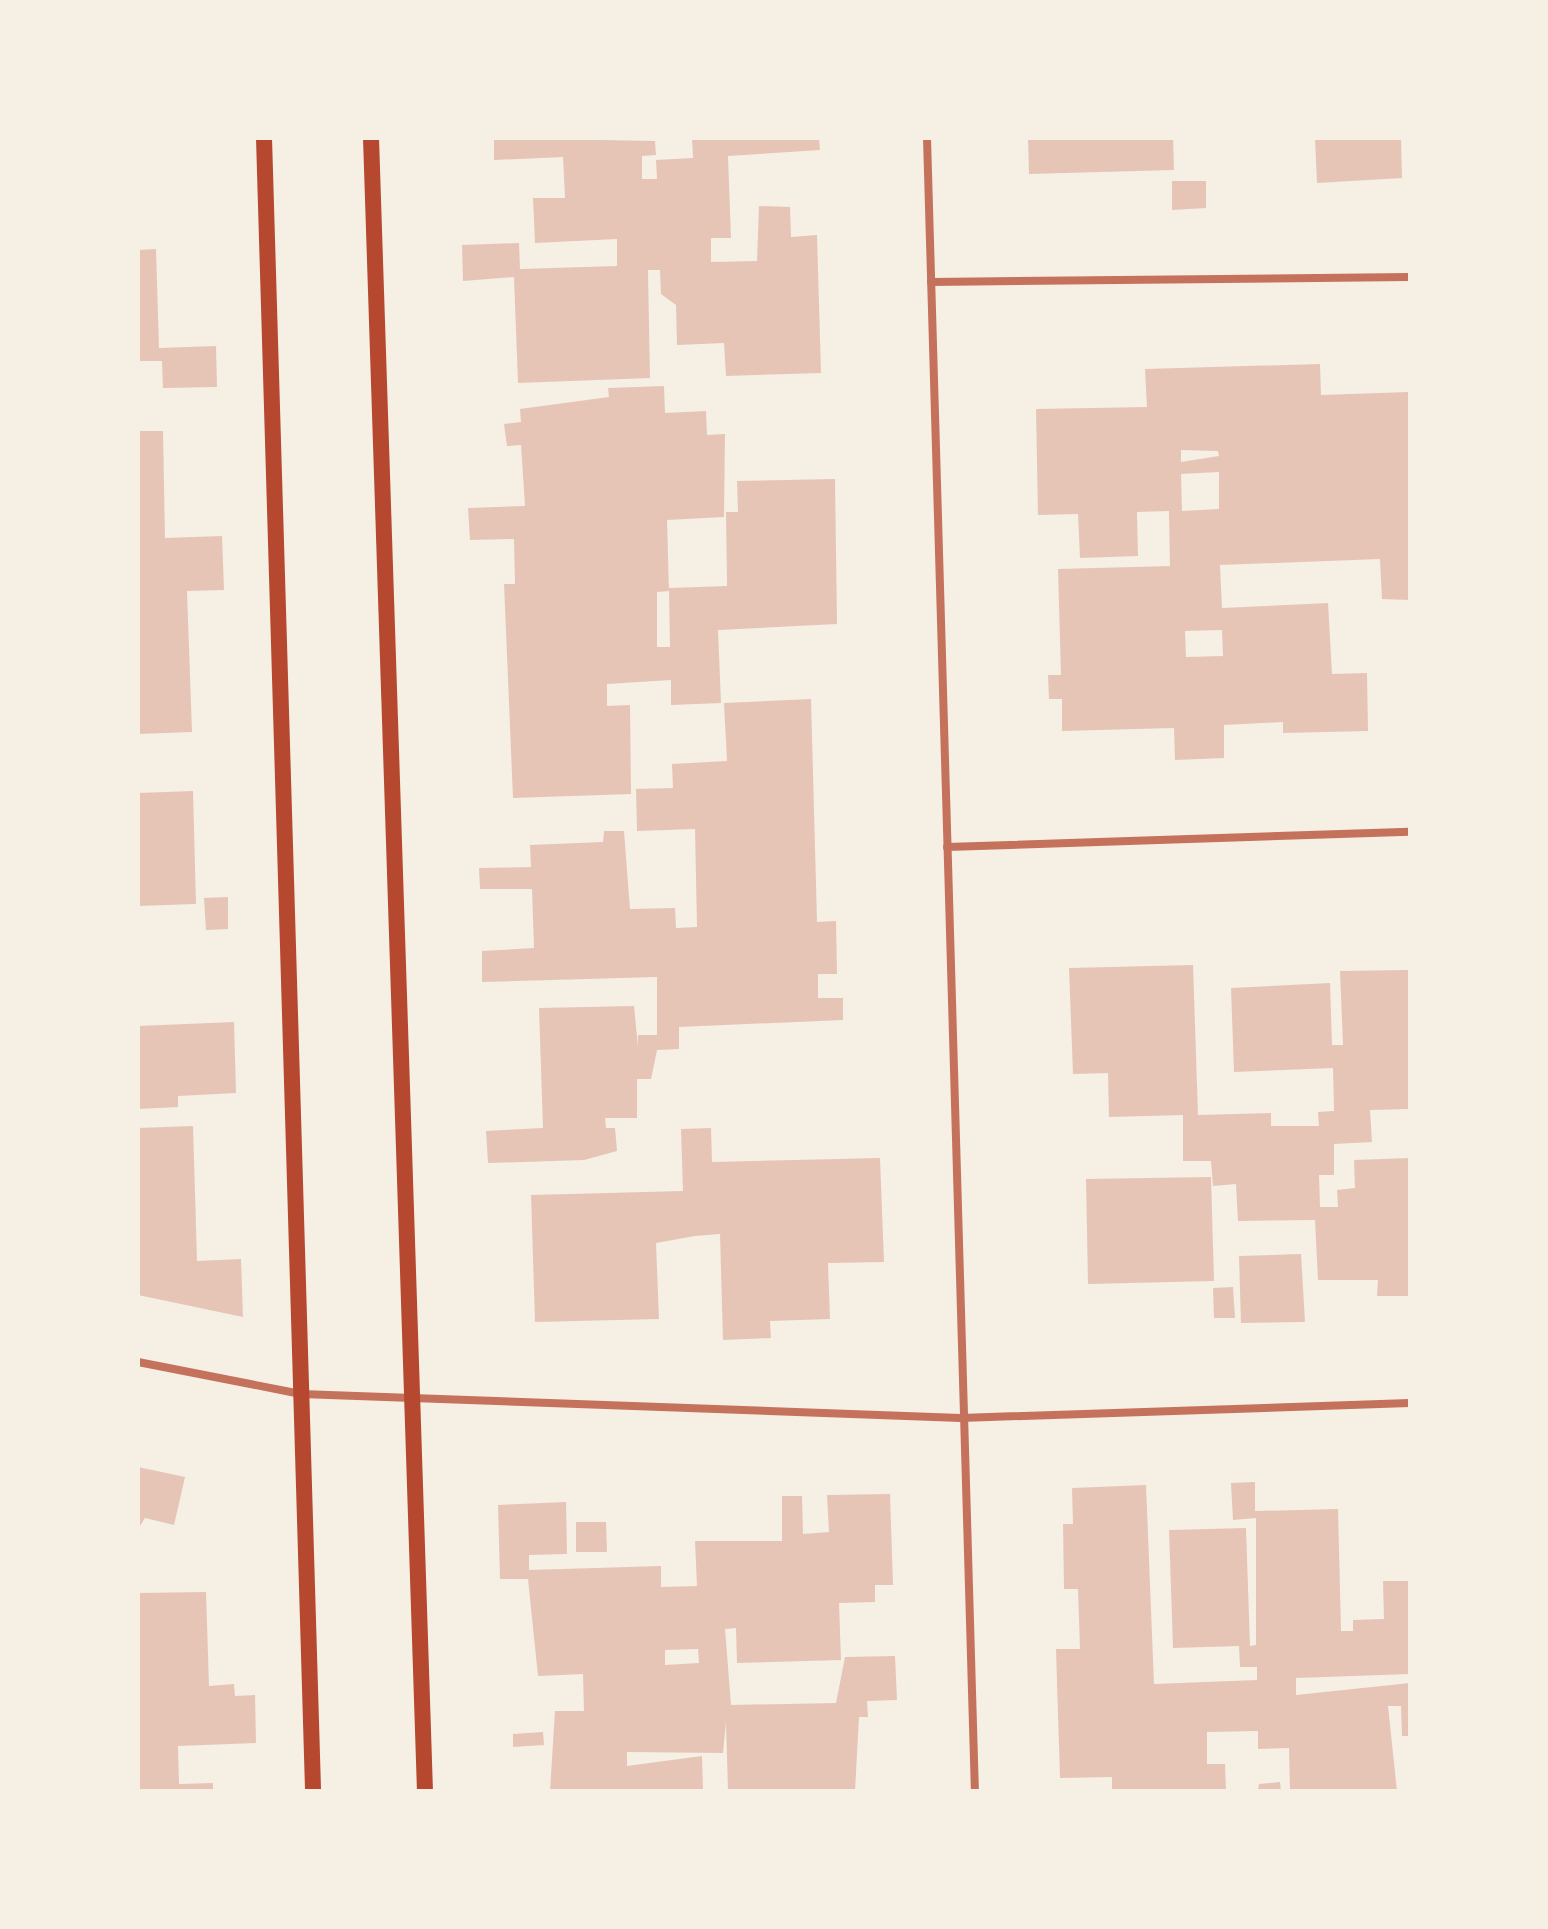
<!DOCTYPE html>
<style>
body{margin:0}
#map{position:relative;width:1548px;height:1929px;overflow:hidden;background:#f6efe4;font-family:"Source Sans 3",sans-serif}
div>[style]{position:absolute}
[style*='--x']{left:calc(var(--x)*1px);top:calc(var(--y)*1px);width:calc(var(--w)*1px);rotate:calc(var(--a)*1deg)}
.building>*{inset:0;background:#e6c5b7}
.minor>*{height:8px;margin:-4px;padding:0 4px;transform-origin:4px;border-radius:4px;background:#c5725c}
.secondary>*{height:16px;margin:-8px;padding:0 8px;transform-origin:8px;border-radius:8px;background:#b5482f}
span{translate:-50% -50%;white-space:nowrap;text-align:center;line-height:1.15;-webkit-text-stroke:8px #f6efe4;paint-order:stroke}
.frame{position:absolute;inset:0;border:140px solid #f6efe4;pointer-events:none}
</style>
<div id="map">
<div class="building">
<i style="clip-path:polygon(494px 138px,655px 141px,656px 155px,642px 156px,642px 179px,657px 179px,656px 160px,693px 158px,692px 138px,819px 138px,820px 150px,728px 156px,731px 238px,711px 238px,711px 262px,757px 261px,759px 206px,790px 207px,791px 237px,817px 235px,821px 373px,726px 376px,724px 343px,677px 345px,676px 305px,661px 294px,660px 270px,648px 270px,650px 378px,518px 383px,514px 277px,463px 281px,462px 245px,519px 243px,520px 269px,617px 266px,617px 239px,535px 243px,533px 198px,565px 198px,563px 157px,494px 160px)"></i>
<i style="clip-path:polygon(1028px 138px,1173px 138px,1174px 170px,1029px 174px)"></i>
<i style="clip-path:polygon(1315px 138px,1401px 138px,1402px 178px,1317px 183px)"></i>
<i style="clip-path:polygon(1172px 181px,1206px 181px,1206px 208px,1172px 210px)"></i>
<i style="clip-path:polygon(156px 249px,159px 348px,216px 346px,217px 387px,163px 388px,162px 361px,138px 361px,138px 250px)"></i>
<i style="clip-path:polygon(evenodd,1320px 364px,1321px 395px,1409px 392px,1410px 600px,1382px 599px,1380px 559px,1220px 565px,1222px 608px,1328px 603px,1332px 674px,1367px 673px,1368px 731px,1283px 733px,1283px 722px,1224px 725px,1224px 758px,1175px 760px,1174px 728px,1062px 731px,1062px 699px,1049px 699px,1048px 675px,1061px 675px,1058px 569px,1170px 566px,1169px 511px,1137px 512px,1138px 556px,1080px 558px,1078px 514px,1038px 515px,1036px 409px,1147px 407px,1145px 369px,1320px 364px,1181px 450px,1218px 451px,1219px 456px,1181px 462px,1181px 450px,1320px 364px,1219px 472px,1219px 509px,1182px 511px,1181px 474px,1219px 472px,1320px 364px,1222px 630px,1223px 656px,1186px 657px,1185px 631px,1222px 630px)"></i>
<i style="clip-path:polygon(664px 386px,665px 413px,706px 411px,707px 435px,725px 434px,724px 517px,667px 520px,669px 591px,657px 592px,657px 647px,670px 647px,669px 588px,727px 586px,726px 512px,738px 512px,737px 481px,835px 479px,837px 624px,718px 630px,721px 703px,671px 705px,671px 680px,607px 684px,607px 706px,630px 705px,631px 794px,513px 798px,504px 584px,515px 584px,514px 539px,470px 540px,468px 508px,525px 506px,521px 445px,507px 446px,504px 424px,521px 422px,520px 409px,609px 397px,608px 388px)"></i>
<i style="clip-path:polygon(138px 431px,163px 431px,165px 538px,222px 536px,224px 590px,187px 591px,192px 732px,138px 734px)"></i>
<i style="clip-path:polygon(811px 699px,817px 922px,836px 921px,837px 974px,818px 974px,818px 998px,843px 998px,843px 1020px,679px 1027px,679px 1049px,657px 1050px,651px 1079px,637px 1079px,637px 1118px,605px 1118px,606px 1128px,615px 1128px,617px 1151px,584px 1160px,488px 1163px,486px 1131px,543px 1128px,539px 1008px,634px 1006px,638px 1047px,638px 1035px,657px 1035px,657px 977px,482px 982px,482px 951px,534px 948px,532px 889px,480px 889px,479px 868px,531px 867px,530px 845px,603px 842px,604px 831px,624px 831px,630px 909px,675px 908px,676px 928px,697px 927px,695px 829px,637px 831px,636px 789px,673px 788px,672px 764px,727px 761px,724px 703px)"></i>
<i style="clip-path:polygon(193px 791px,196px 904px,138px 906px,138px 793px)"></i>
<i style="clip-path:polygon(228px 897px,228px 929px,206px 930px,204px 898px)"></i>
<i style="clip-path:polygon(1193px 965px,1198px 1115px,1271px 1113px,1271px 1126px,1319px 1126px,1318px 1112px,1334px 1111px,1333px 1068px,1234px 1072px,1231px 988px,1330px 983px,1332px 1045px,1343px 1045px,1340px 971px,1410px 970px,1410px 1109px,1370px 1110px,1372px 1142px,1334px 1144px,1334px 1175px,1319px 1175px,1320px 1207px,1338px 1207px,1337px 1190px,1355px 1188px,1354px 1160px,1410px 1158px,1410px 1296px,1377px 1296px,1378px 1280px,1318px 1280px,1315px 1220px,1238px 1221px,1236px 1184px,1213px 1186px,1211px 1161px,1183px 1161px,1183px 1115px,1109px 1117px,1108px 1073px,1073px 1074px,1069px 968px)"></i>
<i style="clip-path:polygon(234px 1022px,236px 1093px,178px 1096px,178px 1107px,138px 1109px,138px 1026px)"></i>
<i style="clip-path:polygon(193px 1126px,197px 1261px,241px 1259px,243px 1317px,138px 1295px,138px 1128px)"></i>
<i style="clip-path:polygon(711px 1128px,712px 1162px,880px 1158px,884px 1262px,828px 1263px,830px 1319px,770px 1321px,771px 1338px,723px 1340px,720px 1234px,695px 1236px,656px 1243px,659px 1319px,535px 1322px,531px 1195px,683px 1191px,681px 1129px)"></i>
<i style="clip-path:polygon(1211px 1177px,1214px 1281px,1088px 1284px,1086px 1179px)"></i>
<i style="clip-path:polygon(1301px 1254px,1305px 1322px,1241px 1323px,1239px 1256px)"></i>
<i style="clip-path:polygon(1233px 1287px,1235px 1318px,1214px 1318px,1213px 1288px)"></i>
<i style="clip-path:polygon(138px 1467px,185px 1477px,174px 1525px,145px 1518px,138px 1529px)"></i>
<i style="clip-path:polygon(1255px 1482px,1255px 1511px,1338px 1509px,1341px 1631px,1353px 1631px,1353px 1620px,1384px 1619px,1383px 1581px,1410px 1581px,1410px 1674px,1296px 1678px,1296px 1695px,1410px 1683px,1410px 1736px,1402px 1736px,1401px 1706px,1388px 1706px,1397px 1791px,1290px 1791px,1289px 1748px,1258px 1749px,1258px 1731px,1207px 1732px,1207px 1764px,1225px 1764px,1226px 1791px,1112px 1791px,1112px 1777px,1060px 1778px,1056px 1649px,1080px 1649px,1078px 1589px,1064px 1589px,1063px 1524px,1073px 1524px,1072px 1488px,1146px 1485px,1154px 1684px,1257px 1680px,1257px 1667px,1240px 1667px,1239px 1646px,1173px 1648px,1169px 1530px,1246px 1528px,1250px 1646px,1256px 1645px,1256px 1518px,1233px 1520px,1231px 1483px)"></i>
<i style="clip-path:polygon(evenodd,890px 1494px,893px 1585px,875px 1585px,875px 1602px,839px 1603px,841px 1660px,737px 1663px,736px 1628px,725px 1629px,731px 1705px,836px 1703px,845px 1657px,895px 1656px,897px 1700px,867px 1701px,868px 1717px,859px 1717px,855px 1791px,728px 1791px,726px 1722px,723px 1753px,627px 1752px,627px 1766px,702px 1756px,703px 1791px,550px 1791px,555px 1711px,584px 1711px,583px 1674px,538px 1676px,528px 1579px,500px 1579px,498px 1505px,566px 1502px,567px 1554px,529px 1555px,529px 1570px,661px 1566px,661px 1587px,697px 1586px,695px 1541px,782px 1541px,782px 1496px,802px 1496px,803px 1534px,829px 1532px,827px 1495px,890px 1494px,698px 1649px,699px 1663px,665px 1665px,665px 1650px,698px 1649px)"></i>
<i style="clip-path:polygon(576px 1522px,606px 1522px,607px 1552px,576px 1552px)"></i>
<i style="clip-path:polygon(206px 1592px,209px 1686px,234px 1684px,235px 1696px,255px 1695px,256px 1743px,178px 1746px,179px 1784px,213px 1783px,213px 1791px,138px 1791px,138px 1593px)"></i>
<i style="clip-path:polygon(543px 1732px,544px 1745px,513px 1747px,513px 1734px)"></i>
<i style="clip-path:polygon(1280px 1782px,1281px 1791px,1258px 1791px,1259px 1784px)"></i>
</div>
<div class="minor">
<i style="--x:927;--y:138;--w:1654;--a:88.34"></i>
<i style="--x:931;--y:282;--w:479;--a:-0.6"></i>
<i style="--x:947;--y:847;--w:463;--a:-1.9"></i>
<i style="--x:138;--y:1362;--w:166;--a:11.1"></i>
<i style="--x:301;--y:1394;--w:660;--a:2.08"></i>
<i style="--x:961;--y:1418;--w:449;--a:-1.9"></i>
</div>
<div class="secondary">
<i style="--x:264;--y:138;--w:1654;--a:88.3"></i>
<i style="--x:371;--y:138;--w:1654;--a:88.13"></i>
</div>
<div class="frame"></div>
</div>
